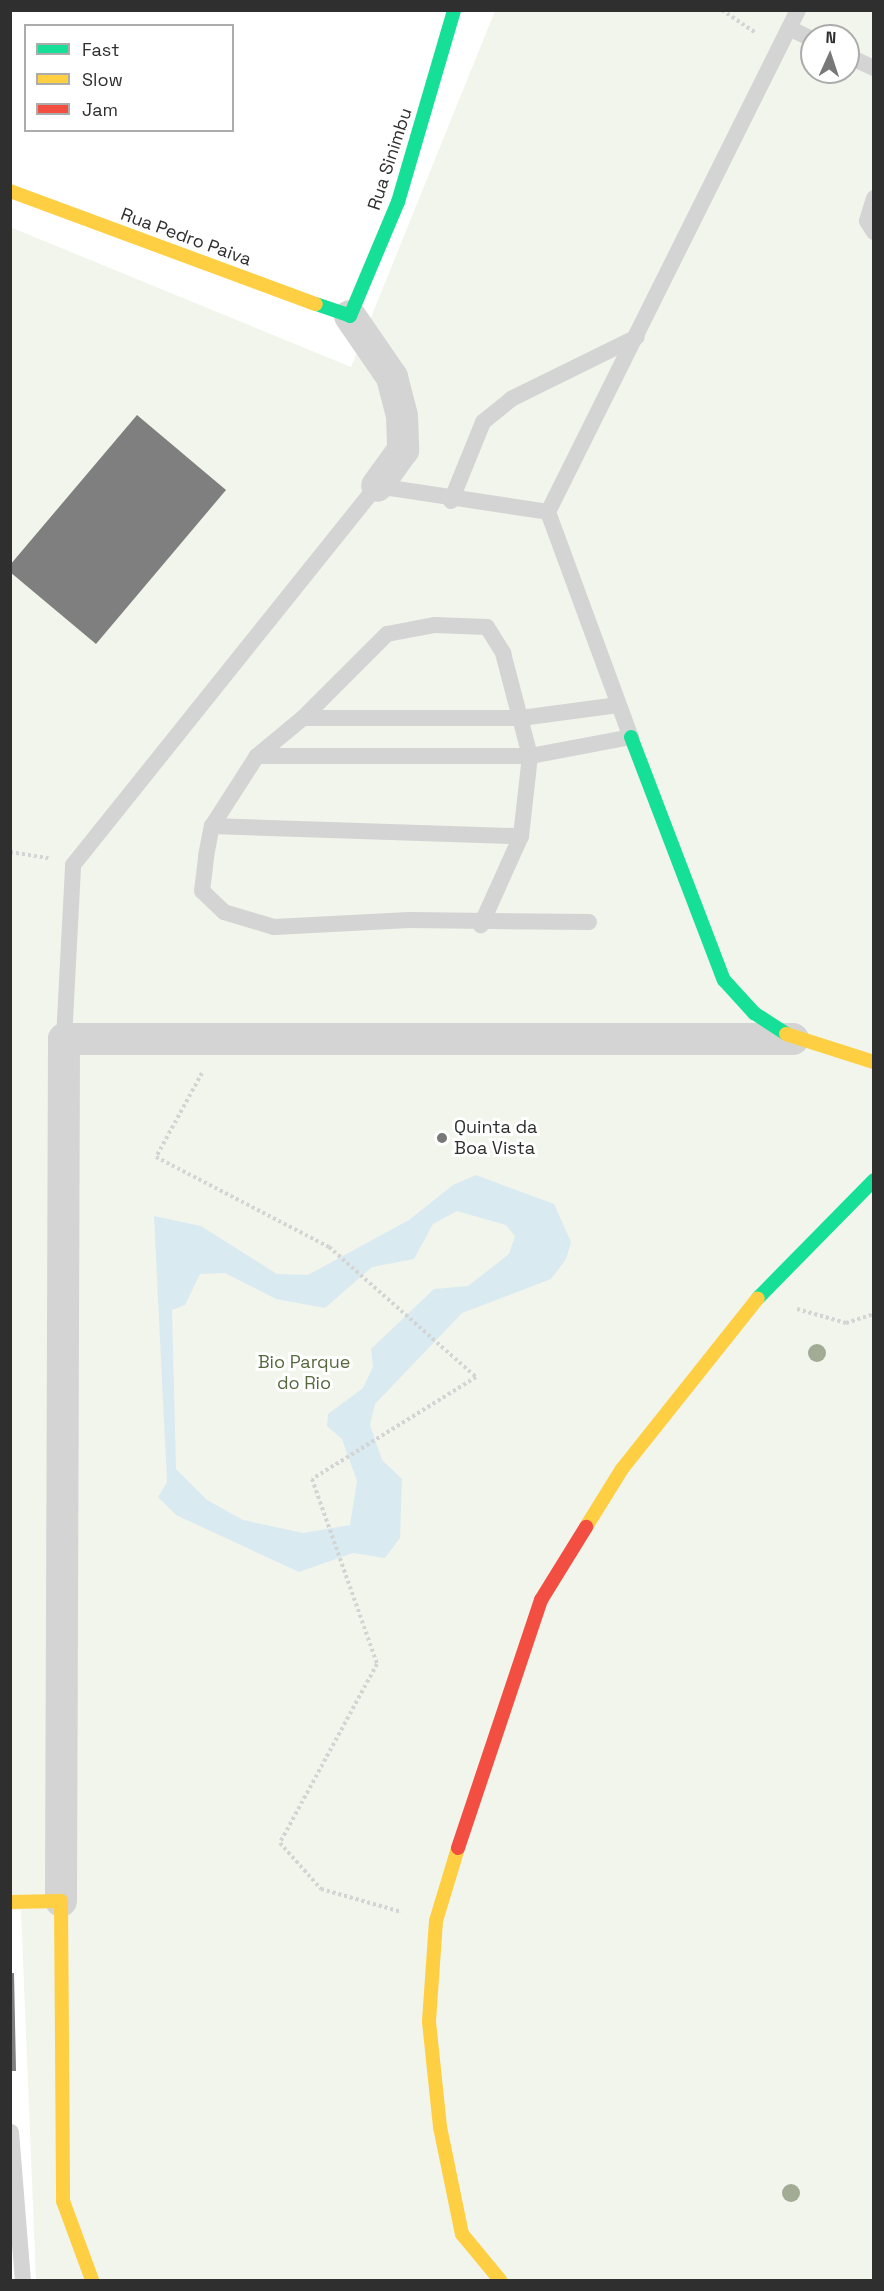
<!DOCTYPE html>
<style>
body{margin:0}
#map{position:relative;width:884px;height:2291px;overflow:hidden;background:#fff;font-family:"Space Grotesk",sans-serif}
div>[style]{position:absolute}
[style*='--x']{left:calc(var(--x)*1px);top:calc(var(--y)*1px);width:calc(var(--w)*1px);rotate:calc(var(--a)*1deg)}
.green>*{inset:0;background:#f1f5ec}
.water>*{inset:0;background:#daeaf1}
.building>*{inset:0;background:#7f7f7f}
.path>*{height:4px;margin-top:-2px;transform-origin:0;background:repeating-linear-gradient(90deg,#d4d4d4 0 3px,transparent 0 6px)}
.lane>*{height:16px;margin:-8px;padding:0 8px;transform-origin:8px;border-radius:8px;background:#d4d4d4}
.street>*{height:32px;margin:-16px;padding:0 16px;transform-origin:16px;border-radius:16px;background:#d4d4d4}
.fast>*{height:14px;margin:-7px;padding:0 7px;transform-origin:7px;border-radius:7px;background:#16e098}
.slow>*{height:14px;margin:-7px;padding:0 7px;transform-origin:7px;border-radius:7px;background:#ffcf43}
.jam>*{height:14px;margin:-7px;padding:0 7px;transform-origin:7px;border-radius:7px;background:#f24e42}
.trees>*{width:18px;height:18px;margin:-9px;border-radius:50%;background:#a2ac95}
.dots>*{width:16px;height:16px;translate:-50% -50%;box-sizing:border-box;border:3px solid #fff;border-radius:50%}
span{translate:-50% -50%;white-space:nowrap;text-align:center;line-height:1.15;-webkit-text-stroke:6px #fff;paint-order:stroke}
.street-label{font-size:18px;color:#2f2f2f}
.poi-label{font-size:18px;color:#2f2f2f}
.left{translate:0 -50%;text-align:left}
.park-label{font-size:18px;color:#56693e}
.frame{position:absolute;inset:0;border:12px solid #2f2f2f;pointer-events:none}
.legend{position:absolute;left:24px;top:24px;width:210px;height:108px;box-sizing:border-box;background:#fff;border:2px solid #acacac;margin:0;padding:8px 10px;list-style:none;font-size:18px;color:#2f2f2f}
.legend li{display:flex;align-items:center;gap:12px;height:30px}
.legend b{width:30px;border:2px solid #acacac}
.north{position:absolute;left:800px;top:24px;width:60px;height:60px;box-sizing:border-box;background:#fff;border:2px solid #acacac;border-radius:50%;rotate:3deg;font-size:16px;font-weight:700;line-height:24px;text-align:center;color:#2f2f2f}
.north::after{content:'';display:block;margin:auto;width:21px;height:27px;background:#787878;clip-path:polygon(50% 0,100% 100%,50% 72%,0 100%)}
</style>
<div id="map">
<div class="green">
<i style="clip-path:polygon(evenodd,495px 11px,873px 11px,873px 2280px,36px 2280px,21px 1910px,10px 1910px,10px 227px,351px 367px,495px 11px,812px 36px,848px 36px,848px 72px,812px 72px,812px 36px)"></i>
</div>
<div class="water">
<i style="clip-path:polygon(evenodd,476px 1175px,554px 1204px,571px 1242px,566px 1259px,551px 1279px,462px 1313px,375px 1404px,370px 1425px,382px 1460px,402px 1479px,400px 1538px,385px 1558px,353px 1553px,299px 1572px,176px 1515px,158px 1497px,167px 1482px,154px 1216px,201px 1226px,277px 1274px,308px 1275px,409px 1220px,453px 1185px,476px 1175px,457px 1211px,506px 1225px,515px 1236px,509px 1254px,468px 1286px,434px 1289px,371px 1349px,373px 1367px,363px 1388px,328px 1414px,327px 1426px,342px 1439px,357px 1481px,350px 1525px,303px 1533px,243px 1520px,207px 1500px,176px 1469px,172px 1310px,185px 1305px,200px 1274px,225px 1273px,276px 1299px,325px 1308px,372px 1267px,414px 1259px,433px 1224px,457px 1211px)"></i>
</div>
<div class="building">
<i style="clip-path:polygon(137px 415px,226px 490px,96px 644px,10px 572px,10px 565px)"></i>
<i style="clip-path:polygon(10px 1973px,14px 1973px,16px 2071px,10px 2071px)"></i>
</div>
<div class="path">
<i style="--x:722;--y:10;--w:41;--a:34.1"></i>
<i style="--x:10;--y:852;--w:39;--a:9"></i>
<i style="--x:202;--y:1073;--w:96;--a:118.7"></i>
<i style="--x:156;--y:1157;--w:195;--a:27.5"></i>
<i style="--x:329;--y:1247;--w:196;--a:41.5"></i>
<i style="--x:476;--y:1377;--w:193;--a:148.1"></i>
<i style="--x:312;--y:1479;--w:196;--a:70.6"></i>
<i style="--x:377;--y:1664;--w:204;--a:118.5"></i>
<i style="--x:280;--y:1843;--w:62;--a:48.3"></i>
<i style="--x:321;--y:1889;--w:84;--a:15.9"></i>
<i style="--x:797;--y:1309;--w:51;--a:15.9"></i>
<i style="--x:846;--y:1323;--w:29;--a:-18"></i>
</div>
<div class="lane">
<i style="--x:789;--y:28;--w:25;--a:26"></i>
<i style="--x:848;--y:56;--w:29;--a:25"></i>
<i style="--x:874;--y:198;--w:24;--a:107"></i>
<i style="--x:867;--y:221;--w:13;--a:58"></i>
<i style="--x:451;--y:501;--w:85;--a:-67.9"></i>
<i style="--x:483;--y:422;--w:36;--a:-39"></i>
<i style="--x:511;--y:399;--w:140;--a:-26.2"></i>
<i style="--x:548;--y:512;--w:561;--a:-63.53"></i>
<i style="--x:303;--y:718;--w:119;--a:-45"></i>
<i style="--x:387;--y:634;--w:49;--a:-10.6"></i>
<i style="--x:435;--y:625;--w:52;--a:2.2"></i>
<i style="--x:487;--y:627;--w:31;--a:58"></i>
<i style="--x:503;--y:653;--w:106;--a:75.3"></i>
<i style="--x:530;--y:756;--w:81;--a:96.4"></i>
<i style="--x:521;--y:836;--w:98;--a:114.2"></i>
<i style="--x:212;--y:826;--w:309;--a:1.9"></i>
<i style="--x:589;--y:922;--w:180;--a:-179.4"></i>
<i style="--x:409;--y:920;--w:135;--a:177"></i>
<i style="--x:274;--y:927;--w:52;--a:-163.3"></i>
<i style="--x:224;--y:912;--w:30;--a:-136"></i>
<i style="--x:202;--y:891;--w:35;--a:-83"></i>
<i style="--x:206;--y:856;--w:31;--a:-79"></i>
<i style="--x:212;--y:826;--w:83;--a:-57.3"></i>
<i style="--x:257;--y:756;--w:60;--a:-39.6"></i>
<i style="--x:303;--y:718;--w:218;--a:0"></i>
<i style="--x:521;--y:718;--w:98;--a:-7.6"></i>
<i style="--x:64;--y:1039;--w:174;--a:-87"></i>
<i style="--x:73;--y:865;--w:486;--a:-51.3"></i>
<i style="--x:377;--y:486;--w:173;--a:8.6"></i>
<i style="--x:548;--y:512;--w:240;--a:69.8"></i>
<i style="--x:631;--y:737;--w:103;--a:169.3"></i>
<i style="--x:530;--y:756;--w:273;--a:180"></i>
<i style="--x:11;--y:2132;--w:148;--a:85.4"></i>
</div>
<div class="street">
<i style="--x:350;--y:316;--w:74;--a:55.5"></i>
<i style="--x:392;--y:377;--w:40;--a:75.6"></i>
<i style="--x:402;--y:416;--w:34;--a:88"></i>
<i style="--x:403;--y:450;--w:44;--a:125.8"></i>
<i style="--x:61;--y:1901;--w:862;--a:-89.8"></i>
<i style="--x:64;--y:1039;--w:729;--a:0"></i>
</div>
<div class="fast">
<i style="--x:316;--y:304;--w:36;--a:19"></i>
<i style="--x:350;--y:316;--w:124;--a:-67.2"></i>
<i style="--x:398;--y:202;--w:200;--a:-73.7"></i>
<i style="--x:631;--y:737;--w:260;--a:69.1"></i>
<i style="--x:724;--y:980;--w:45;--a:47.7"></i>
<i style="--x:754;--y:1013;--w:38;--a:33"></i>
<i style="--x:758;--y:1298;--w:165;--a:-45.5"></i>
</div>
<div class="slow">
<i style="--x:10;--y:191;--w:326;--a:20.3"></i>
<i style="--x:786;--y:1034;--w:92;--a:17.7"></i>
<i style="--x:586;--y:1527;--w:68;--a:-58.2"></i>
<i style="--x:622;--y:1469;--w:218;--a:-51.5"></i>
<i style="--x:458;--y:1848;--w:76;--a:106.8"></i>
<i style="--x:436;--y:1921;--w:101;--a:94"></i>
<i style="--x:429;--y:2022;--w:106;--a:84"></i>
<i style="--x:440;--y:2127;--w:109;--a:78.4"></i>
<i style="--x:462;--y:2234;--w:60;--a:50.4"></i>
<i style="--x:10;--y:1902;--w:51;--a:-1.1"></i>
<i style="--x:61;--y:1901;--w:300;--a:89.6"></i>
<i style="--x:63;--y:2201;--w:84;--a:69.8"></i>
</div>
<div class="jam">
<i style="--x:458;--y:1848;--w:262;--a:-71.5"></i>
<i style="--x:541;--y:1600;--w:86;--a:-58.3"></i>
</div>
<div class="trees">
<i style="left:817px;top:1353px"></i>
<i style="left:791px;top:2193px"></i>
</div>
<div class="dots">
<i style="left:442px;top:1138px;background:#787878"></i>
</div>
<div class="street-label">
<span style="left:390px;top:159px;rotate:-72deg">Rua Sinimbu</span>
<span style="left:186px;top:237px;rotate:20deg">Rua Pedro Paiva</span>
</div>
<div class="poi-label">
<span class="left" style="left:454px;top:1138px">Quinta da<br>Boa Vista</span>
</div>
<div class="park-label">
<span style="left:304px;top:1373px">Bio Parque<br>do Rio</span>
</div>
<div class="frame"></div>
<ul class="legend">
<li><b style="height:8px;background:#16e098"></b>Fast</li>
<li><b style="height:8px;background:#ffcf43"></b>Slow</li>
<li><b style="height:8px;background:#f24e42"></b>Jam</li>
</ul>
<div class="north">N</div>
</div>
